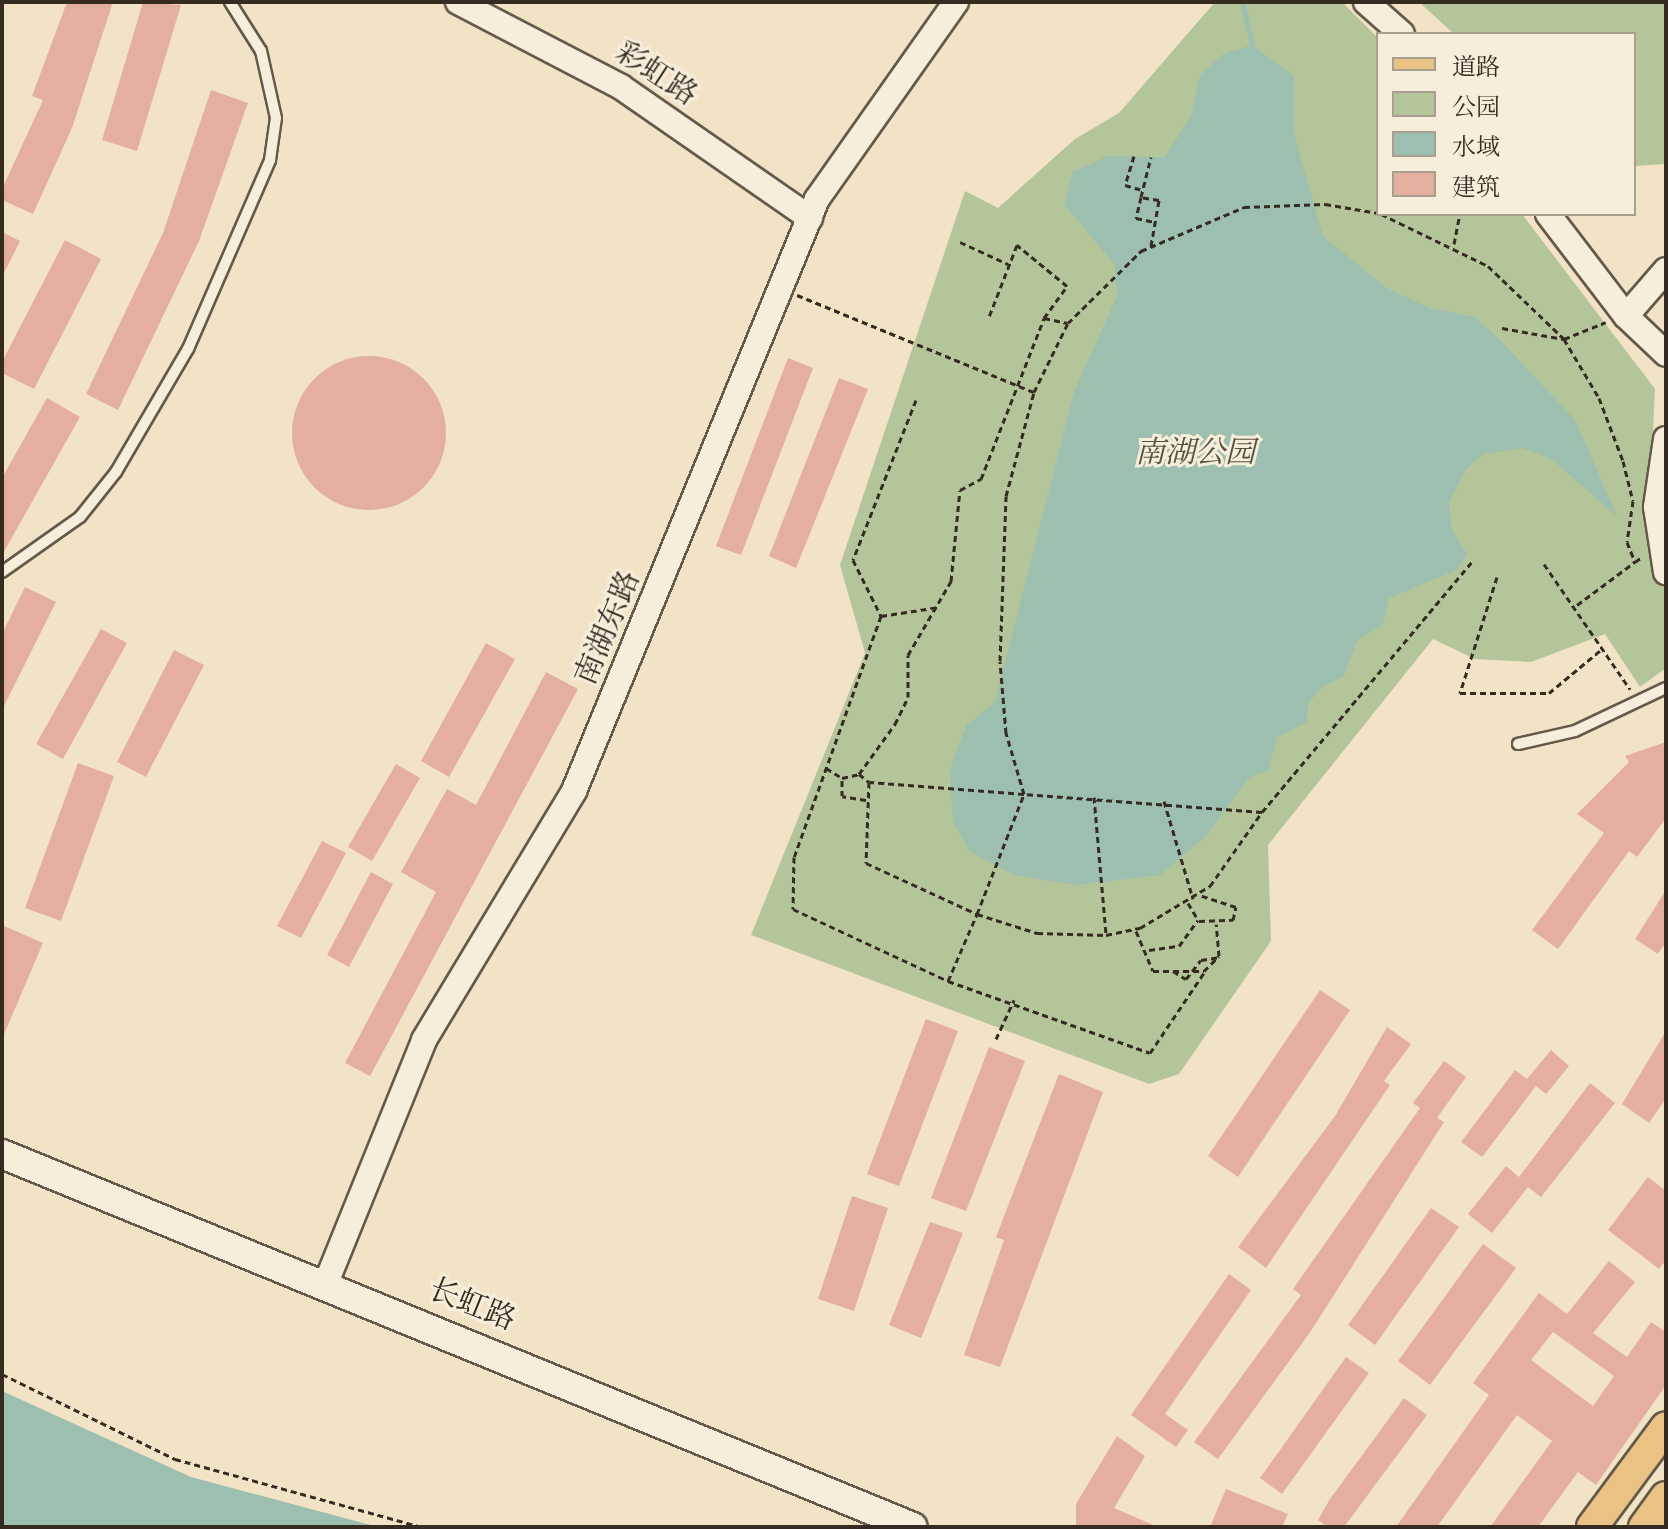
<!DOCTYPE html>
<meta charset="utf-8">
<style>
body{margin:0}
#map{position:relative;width:1668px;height:1529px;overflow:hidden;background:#f2e3c7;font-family:"IM FELL French Canon","Noto Serif SC",serif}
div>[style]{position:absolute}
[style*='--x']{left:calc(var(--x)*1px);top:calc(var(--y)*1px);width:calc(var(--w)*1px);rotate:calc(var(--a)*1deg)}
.green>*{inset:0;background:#b4c59a}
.water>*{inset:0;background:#9cbfb0}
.stream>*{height:5px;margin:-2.5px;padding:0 2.5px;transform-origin:2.5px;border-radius:2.5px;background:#9cbfb0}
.building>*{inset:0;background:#e4af9f}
.round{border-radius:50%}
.path>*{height:3px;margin-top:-1.5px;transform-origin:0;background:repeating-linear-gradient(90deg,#352b21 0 6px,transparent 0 10px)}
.roads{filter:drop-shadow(2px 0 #64594a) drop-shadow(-2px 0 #64594a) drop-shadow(0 2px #64594a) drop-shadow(0 -2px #64594a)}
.service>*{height:10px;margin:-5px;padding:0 5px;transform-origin:5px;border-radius:5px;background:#f7eddb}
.tertiary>*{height:24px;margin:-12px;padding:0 12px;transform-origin:12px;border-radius:12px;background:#f7eddb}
.secondary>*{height:28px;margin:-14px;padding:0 14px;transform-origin:14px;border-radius:14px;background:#f7eddb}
.primary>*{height:30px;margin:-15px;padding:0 15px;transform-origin:15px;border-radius:15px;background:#e9c284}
span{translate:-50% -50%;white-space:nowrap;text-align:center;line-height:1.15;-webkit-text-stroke:6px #f7eddb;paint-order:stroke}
.street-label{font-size:30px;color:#352b21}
.park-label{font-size:30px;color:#55523f;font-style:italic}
.frame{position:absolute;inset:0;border:4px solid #352b21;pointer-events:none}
.legend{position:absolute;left:1376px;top:32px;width:260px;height:184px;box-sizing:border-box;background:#f7eddb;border:2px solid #a99f91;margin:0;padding:10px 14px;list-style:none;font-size:24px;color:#352b21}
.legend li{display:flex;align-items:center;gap:16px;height:40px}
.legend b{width:40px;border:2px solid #a99f91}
</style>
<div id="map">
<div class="green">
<i style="clip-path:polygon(1215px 2px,1342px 2px,1378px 38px,1378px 214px,1522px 214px,1655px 389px,1649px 513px,1655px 565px,1666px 585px,1666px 668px,1640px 687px,1605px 634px,1531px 662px,1475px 659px,1433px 639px,1268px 845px,1271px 941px,1179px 1074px,1149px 1084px,751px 935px,865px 653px,840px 565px,965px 191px,998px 208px,1075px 139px,1119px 113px)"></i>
<i style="clip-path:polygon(1419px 2px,1666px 2px,1666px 164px,1634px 166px,1634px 34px,1454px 34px)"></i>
</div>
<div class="water">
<i style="clip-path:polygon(1252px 45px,1294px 76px,1294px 134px,1323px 236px,1385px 287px,1429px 308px,1475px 317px,1500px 340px,1575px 420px,1617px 516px,1550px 458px,1522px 448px,1484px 454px,1466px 469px,1449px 503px,1452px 530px,1467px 554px,1457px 570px,1389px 598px,1383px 624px,1357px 641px,1344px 676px,1322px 687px,1308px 704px,1307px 722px,1277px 737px,1269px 769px,1249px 778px,1205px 837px,1160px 875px,1078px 885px,1014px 875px,969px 851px,953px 821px,950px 769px,966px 726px,995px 702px,1074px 392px,1117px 296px,1115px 265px,1064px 204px,1073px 172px,1108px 156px,1165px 157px,1191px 116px,1200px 75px,1223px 54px)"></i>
<i style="clip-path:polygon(2px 1391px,191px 1477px,378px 1527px,2px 1527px)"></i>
</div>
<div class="stream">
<i style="--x:1242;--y:2;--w:44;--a:76.9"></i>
</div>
<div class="building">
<i style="clip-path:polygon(67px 2px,113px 2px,72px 128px,33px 214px,2px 200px,2px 189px,43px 100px,32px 96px)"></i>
<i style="clip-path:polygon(143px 2px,181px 5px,137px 151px,102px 140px)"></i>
<i style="clip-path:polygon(211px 90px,248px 103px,199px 241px,118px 410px,86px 394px,163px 233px)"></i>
<i style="clip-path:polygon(2px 232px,20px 241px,2px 277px)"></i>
<i style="clip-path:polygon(65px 240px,101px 259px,34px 389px,2px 373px,2px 362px)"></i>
<i class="round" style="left:292px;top:356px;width:154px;height:154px"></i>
<i style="clip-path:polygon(788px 358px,813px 368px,741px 555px,716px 546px)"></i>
<i style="clip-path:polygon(839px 378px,868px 389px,796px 568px,769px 556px)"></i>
<i style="clip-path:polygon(47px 398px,80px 417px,2px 555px,2px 478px)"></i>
<i style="clip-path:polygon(25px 587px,56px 602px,2px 710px,2px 634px)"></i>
<i style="clip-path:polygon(101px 629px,127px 643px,63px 759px,36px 744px)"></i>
<i style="clip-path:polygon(486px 643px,515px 659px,449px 777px,421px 761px)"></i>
<i style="clip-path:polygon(174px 650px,204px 665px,146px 777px,117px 762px)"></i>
<i style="clip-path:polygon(546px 672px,578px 689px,370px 1076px,345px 1063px,436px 892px,401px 872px,447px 789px,476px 805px)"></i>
<i style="clip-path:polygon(1666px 742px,1666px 818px,1637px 857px,1629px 851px,1558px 949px,1532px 930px,1604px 833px,1577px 814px,1629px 762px,1625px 756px)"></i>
<i style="clip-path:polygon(78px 763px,114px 776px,61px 921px,25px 908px)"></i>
<i style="clip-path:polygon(396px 764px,420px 778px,372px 861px,348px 847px)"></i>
<i style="clip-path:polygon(322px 841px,346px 853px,301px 938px,277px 926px)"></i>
<i style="clip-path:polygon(371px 872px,393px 884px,349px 967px,327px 955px)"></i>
<i style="clip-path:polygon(1666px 890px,1666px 942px,1658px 954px,1635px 939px)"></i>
<i style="clip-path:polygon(2px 925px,43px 943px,2px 1039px)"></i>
<i style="clip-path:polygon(1320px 990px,1350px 1010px,1238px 1177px,1208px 1156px)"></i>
<i style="clip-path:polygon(926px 1019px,958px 1031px,899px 1186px,867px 1174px)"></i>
<i style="clip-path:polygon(1387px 1027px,1411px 1044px,1384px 1081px,1390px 1085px,1266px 1268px,1238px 1247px,1335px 1116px)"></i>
<i style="clip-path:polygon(1666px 1031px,1664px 1101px,1649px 1123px,1622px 1104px)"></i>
<i style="clip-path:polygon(989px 1047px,1025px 1061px,966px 1211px,931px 1198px)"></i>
<i style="clip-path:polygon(1551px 1050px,1569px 1066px,1546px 1094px,1536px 1086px,1482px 1157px,1461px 1142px,1515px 1070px,1527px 1079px)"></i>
<i style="clip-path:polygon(1444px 1061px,1466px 1077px,1437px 1118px,1444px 1122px,1311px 1331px,1218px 1459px,1194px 1442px,1301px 1295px,1293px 1289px,1420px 1108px,1413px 1103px)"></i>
<i style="clip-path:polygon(1059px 1074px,1103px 1092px,1000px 1367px,964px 1355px,1004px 1240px,996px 1237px)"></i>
<i style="clip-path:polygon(1590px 1083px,1615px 1103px,1541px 1197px,1528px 1187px,1492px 1233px,1468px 1214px,1506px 1166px,1519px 1177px)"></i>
<i style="clip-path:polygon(1648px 1177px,1666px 1191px,1666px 1260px,1659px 1269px,1608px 1230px)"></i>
<i style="clip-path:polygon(852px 1196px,888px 1208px,854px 1311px,818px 1299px)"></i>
<i style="clip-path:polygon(1431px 1208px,1459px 1227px,1375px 1345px,1348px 1325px)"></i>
<i style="clip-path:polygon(930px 1222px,963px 1233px,921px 1338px,889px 1325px)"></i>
<i style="clip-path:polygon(1483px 1244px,1516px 1268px,1430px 1385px,1398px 1361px)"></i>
<i style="clip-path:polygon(evenodd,1609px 1261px,1635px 1282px,1593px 1333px,1627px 1357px,1651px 1322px,1666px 1332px,1666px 1385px,1596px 1485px,1578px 1472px,1538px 1527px,1490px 1527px,1552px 1441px,1517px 1415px,1437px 1527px,1396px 1527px,1489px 1395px,1473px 1383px,1539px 1293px,1567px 1314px,1609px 1261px,1553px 1332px,1614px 1376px,1593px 1406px,1531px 1360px,1553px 1332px)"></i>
<i style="clip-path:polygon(1229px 1274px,1251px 1290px,1165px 1414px,1188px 1430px,1176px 1447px,1131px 1415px)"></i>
<i style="clip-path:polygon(1346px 1357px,1369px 1373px,1282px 1494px,1260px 1478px)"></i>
<i style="clip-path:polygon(1404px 1398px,1427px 1415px,1344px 1527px,1327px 1527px,1318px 1520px,1330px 1499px)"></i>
<i style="clip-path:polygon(1117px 1436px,1145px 1456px,1114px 1508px,1158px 1527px,1076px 1527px,1076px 1504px)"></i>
<i style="clip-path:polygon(1226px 1489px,1288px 1514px,1282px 1527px,1210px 1527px)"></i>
</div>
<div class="path">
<i style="--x:1134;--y:156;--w:30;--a:107"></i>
<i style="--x:1125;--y:185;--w:19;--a:16"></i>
<i style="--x:1141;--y:197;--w:22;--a:103"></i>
<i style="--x:1136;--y:218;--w:19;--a:12"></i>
<i style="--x:1381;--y:214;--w:119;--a:25.9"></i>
<i style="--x:1488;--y:266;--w:105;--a:43.8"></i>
<i style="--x:1564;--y:339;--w:69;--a:59.3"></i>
<i style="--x:1599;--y:398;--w:67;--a:69.1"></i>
<i style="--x:1623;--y:461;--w:41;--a:76"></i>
<i style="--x:1633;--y:501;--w:41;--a:98.3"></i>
<i style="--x:1627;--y:542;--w:22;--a:68"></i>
<i style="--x:1635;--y:562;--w:9;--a:-36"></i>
<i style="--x:960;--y:242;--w:53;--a:24.6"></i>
<i style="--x:1454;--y:244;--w:31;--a:-79"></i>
<i style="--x:1151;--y:246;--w:47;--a:-80.1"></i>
<i style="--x:1159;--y:200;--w:18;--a:-171"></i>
<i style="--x:1141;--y:197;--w:41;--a:-76"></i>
<i style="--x:797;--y:295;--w:256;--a:22.3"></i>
<i style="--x:1044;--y:318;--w:24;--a:12"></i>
<i style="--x:1502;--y:328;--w:63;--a:10.1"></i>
<i style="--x:1564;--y:339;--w:45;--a:-22"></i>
<i style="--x:916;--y:400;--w:172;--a:111.5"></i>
<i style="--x:853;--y:560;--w:63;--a:63.4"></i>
<i style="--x:881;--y:616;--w:256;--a:109.8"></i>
<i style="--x:794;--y:857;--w:52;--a:91.1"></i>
<i style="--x:793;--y:909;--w:171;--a:24.9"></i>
<i style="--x:948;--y:981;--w:214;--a:19.6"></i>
<i style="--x:1150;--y:1053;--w:99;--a:-56.1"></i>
<i style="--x:1544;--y:564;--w:152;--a:55.5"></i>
<i style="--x:1497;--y:577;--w:122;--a:107.7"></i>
<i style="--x:1460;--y:693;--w:89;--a:0"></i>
<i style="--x:1549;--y:693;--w:69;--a:-39.7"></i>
<i style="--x:1577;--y:605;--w:72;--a:-36.6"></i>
<i style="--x:881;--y:616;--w:59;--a:-8.8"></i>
<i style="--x:826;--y:768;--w:19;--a:32"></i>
<i style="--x:859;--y:774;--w:62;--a:-54.2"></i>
<i style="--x:895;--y:724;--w:30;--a:-64"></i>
<i style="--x:908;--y:697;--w:42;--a:-90"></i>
<i style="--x:908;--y:655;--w:86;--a:-59.8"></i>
<i style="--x:951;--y:581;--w:91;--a:-84.4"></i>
<i style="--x:960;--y:490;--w:24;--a:-28"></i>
<i style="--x:981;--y:479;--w:173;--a:-68.6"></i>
<i style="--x:1044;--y:318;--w:39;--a:-54"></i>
<i style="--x:1067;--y:286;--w:65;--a:-140.6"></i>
<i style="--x:1017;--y:245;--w:77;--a:111.3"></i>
<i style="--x:1094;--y:797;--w:139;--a:85"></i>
<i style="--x:866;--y:800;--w:24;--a:-171"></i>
<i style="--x:842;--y:796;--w:18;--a:-90"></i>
<i style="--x:842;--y:778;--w:17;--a:-13"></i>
<i style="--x:859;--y:774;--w:13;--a:39"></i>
<i style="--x:1164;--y:801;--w:102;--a:73.5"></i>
<i style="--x:1262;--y:812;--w:239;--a:-175.7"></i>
<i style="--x:1024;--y:794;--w:64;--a:-106.4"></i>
<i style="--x:1006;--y:733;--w:72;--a:-94.8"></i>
<i style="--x:1000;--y:661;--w:165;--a:-87.9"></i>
<i style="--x:1006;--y:496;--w:108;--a:-74.9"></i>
<i style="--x:1034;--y:392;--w:77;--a:-63.8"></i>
<i style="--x:1068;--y:323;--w:103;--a:-44.6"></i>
<i style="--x:1141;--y:251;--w:112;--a:-23.1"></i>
<i style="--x:1244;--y:207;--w:81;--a:-2.1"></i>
<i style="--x:1325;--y:204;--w:54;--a:9.6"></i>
<i style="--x:1188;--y:903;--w:21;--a:59"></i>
<i style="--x:1199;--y:921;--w:34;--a:-2"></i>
<i style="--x:1233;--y:920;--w:13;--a:-77"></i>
<i style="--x:1236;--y:907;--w:39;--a:-162"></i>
<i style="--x:1136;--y:931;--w:43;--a:67"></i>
<i style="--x:1153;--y:971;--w:51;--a:0"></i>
<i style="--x:1204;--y:971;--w:21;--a:-45"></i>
<i style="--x:1219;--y:956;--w:32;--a:-95"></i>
<i style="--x:1149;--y:950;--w:30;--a:-8"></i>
<i style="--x:1179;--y:946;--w:32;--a:-54"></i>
<i style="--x:1173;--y:971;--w:15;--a:32"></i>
<i style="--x:1186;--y:979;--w:24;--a:-52"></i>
<i style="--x:1201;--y:960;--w:18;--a:-9"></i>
<i style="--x:948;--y:981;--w:73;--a:-66.6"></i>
<i style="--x:977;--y:914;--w:129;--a:-68.6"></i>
<i style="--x:1024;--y:794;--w:155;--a:-175.6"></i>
<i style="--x:869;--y:782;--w:81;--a:92.1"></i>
<i style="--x:866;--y:863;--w:122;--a:24.7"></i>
<i style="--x:977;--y:914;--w:63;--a:17.6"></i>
<i style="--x:1037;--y:933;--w:69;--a:1.7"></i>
<i style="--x:1106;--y:935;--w:35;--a:-12"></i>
<i style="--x:1140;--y:928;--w:82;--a:-31"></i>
<i style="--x:1210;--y:886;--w:90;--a:-54.9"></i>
<i style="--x:1262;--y:812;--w:326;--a:-50"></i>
<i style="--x:996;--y:1039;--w:43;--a:-65.2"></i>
<i style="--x:2;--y:1374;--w:193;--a:26.2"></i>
<i style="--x:175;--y:1459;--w:256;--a:15.4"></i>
</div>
<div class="roads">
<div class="service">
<i style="--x:2;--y:572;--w:95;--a:-35.2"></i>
<i style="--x:80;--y:517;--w:58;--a:-51.3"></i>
<i style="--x:116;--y:472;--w:143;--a:-59.7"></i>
<i style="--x:188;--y:349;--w:206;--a:-66.5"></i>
<i style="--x:270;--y:160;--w:42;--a:-81.9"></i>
<i style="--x:276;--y:118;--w:69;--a:-102.6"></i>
<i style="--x:261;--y:51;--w:58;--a:-122.3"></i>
<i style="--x:1518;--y:744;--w:58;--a:-12.8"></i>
<i style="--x:1575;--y:731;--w:101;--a:-25.3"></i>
</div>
<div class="tertiary">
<i style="--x:458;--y:2;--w:184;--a:27.5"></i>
<i style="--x:621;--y:87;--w:230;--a:34.7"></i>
<i style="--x:1366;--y:2;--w:48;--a:41.6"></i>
<i style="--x:1548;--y:214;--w:128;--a:52.6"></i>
<i style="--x:1626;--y:316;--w:55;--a:43.5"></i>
<i style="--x:1626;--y:316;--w:61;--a:-49"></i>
<i style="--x:1666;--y:439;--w:69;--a:98.4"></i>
<i style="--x:1656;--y:507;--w:66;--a:81.3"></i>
<i style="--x:326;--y:1283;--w:262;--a:-68"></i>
<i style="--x:424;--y:1040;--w:291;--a:-58.9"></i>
<i style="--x:574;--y:791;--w:640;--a:-67.68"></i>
<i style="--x:817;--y:199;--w:241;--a:-54.8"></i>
</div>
<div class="secondary">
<i style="--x:2;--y:1154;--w:984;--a:22.27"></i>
</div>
<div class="primary">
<i style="--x:1592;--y:1527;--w:124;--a:-53.5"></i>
<i style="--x:1644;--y:1527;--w:37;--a:-54"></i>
</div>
</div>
<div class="street-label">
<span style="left:656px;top:74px;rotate:33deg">彩虹路</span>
<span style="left:608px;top:628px;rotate:-67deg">南湖东路</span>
<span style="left:472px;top:1305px;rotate:22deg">长虹路</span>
</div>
<div class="park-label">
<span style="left:1195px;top:453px">南湖公园</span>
</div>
<div class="frame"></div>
<ul class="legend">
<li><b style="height:10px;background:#e9c284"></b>道路</li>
<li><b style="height:22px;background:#b4c59a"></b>公园</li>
<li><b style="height:22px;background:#9cbfb0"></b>水域</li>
<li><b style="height:22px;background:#e4af9f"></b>建筑</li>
</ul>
</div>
